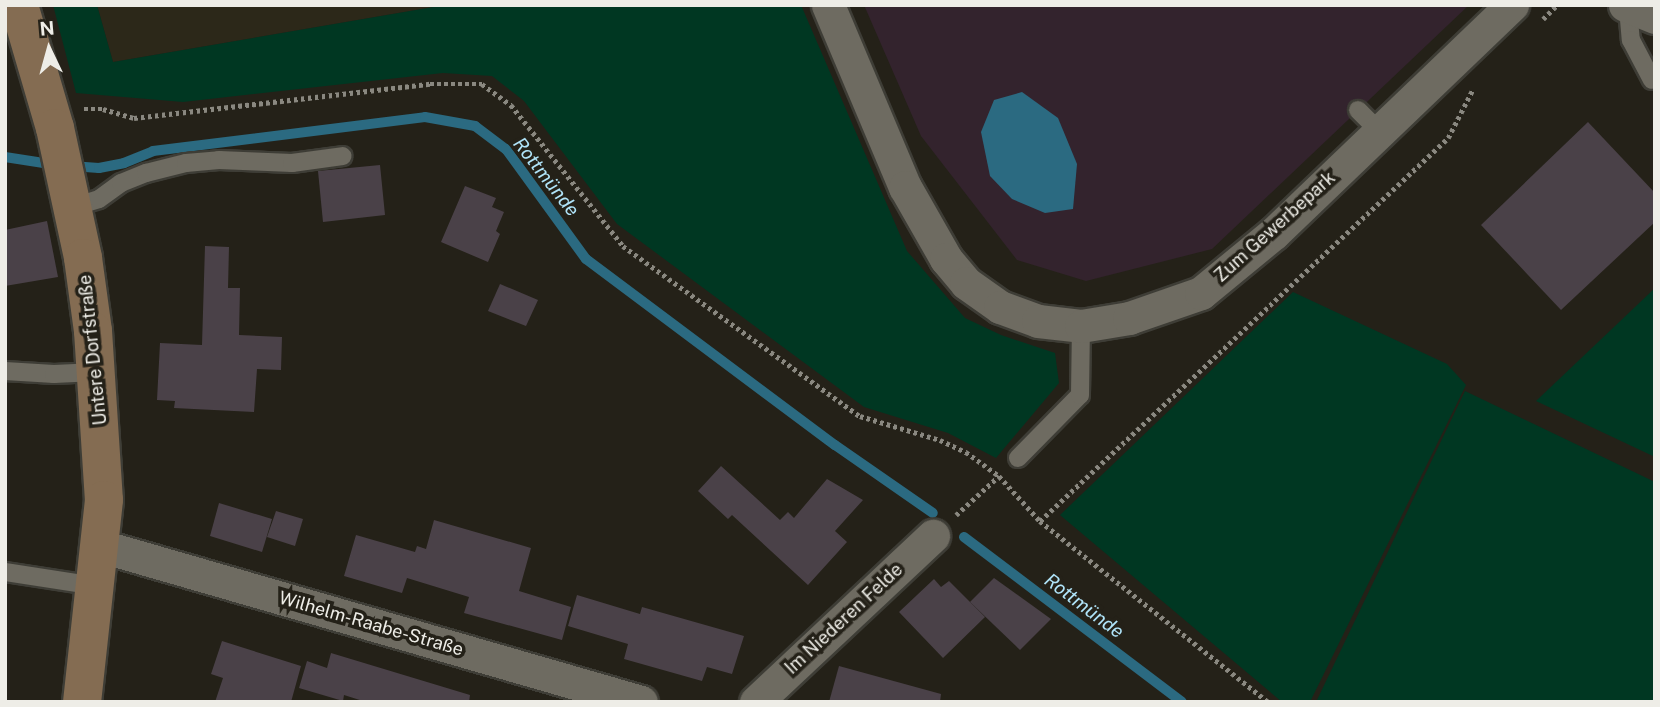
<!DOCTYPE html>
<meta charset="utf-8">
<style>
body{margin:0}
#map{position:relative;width:1660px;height:707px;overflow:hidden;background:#242118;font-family:"Public Sans",sans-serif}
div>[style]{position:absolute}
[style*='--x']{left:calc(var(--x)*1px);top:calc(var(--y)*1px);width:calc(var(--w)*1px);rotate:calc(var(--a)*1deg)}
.built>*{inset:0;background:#2c2819}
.industrial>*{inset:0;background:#33232d}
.green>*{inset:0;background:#003722}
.water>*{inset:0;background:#2b6a81}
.stream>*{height:10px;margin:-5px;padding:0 5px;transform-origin:5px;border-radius:5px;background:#2b6a81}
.building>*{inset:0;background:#4a4148}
.path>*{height:4.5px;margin-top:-2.25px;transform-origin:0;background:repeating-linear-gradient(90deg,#8a8880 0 3.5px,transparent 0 7px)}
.roads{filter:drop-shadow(2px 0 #3e3d36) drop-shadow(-2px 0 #3e3d36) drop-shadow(0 2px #3e3d36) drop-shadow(0 -2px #3e3d36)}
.lane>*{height:18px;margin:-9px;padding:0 9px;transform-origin:9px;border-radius:9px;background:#6e6b61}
.street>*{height:33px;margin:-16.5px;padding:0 16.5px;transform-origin:16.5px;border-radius:16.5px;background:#6e6b61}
.secondary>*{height:38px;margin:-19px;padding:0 19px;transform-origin:19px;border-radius:19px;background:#846c52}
span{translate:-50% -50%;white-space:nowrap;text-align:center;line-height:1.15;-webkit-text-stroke:7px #242118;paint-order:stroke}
.street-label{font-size:18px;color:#eeede7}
.water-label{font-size:19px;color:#b0e4f9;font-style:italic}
.frame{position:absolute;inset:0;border:7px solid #eeede7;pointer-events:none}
.north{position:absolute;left:14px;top:14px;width:70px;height:70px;-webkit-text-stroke:5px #242118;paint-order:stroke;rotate:355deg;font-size:19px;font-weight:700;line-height:28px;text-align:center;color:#eeede7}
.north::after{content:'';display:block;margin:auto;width:24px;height:32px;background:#eeede7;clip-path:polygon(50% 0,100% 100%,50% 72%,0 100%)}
</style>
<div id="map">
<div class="built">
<i style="clip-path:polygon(97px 5px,445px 5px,113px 62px)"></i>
</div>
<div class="industrial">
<i style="clip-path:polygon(864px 5px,1469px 5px,1212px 249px,1086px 281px,1017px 260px,921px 136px)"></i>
</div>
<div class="green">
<i style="clip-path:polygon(53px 5px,97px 5px,113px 62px,445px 5px,801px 5px,907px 251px,965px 318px,1001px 335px,1055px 353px,1059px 383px,996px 458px,948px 433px,864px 407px,617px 224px,524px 101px,492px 76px,443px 73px,183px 102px,76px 93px)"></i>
<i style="clip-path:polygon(1655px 288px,1655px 457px,1536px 401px)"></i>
<i style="clip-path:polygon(1293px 292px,1447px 364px,1466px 385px,1310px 702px,1282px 702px,1060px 515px)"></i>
<i style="clip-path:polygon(1465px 391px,1655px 482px,1655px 702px,1316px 702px)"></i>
</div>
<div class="water">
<i style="clip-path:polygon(1022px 92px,1058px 118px,1077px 164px,1073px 209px,1045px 213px,1012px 199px,990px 176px,981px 132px,994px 100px)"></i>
</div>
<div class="stream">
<i style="--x:5;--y:157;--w:52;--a:8.9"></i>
<i style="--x:71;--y:166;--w:28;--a:4"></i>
<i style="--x:99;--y:168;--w:25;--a:-11"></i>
<i style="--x:124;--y:163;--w:31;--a:-22"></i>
<i style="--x:153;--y:151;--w:274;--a:-7.1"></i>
<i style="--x:425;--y:117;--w:51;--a:10.2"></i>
<i style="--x:475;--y:126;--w:39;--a:37"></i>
<i style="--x:506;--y:149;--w:136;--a:54"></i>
<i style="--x:586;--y:259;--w:311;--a:36.8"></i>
<i style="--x:835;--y:445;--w:119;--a:34.8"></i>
<i style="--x:964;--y:537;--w:273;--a:37.1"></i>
</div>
<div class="building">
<i style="clip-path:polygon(1588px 122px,1655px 193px,1655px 222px,1561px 310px,1481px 225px)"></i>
<i style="clip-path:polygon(380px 165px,385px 215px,323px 222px,318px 171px)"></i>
<i style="clip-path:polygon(465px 186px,496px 198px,492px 207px,504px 212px,496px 231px,500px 234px,488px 262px,441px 242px)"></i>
<i style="clip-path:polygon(47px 221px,58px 277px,5px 286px,5px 230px)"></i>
<i style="clip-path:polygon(205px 246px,229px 247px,228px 288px,240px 288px,239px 335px,282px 337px,281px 370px,257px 369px,254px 412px,174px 408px,175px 401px,157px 400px,160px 343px,202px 345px)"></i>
<i style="clip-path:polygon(500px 284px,538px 300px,526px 326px,488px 311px)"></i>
<i style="clip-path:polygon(721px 466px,780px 520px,788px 512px,794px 518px,827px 479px,863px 500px,835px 531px,847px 542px,808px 585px,732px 515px,728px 519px,698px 491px)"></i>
<i style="clip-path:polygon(219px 503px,272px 519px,262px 552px,210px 536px)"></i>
<i style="clip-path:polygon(276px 511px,303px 519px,295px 546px,267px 537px)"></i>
<i style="clip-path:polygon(434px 520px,531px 548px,519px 591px,571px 607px,562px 640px,464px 613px,469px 597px,407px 578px,402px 593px,344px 576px,356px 535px,415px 552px,417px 546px,426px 549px)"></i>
<i style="clip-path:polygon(994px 578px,1051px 619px,1020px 650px,970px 602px)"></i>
<i style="clip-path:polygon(934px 579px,941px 587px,949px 581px,985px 617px,943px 658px,899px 612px)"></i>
<i style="clip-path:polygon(577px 595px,640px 614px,642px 607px,744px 636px,732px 674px,707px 667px,702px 681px,624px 659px,628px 644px,568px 626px)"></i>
<i style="clip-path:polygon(222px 641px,301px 666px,291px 702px,215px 702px,223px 678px,211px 674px)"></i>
<i style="clip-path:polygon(331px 653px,470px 695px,469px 702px,366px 702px,344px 695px,343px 701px,299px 688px,307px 661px,327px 668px)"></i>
<i style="clip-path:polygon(839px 666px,941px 694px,940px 702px,829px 702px)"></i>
</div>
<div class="path">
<i style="--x:1543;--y:19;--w:20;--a:-45"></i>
<i style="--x:84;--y:109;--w:19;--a:0"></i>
<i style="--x:103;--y:109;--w:32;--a:16"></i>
<i style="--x:134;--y:118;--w:298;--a:-6.6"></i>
<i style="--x:430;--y:84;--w:52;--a:0"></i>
<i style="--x:482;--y:84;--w:36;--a:36"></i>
<i style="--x:511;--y:105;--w:180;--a:51.5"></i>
<i style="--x:623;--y:246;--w:292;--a:35.7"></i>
<i style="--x:860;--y:416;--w:84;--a:16.7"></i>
<i style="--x:940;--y:440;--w:29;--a:25"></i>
<i style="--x:966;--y:452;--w:41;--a:36"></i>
<i style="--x:999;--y:476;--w:61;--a:47.7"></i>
<i style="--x:1040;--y:521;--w:291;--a:38.4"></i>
<i style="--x:956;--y:515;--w:58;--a:-42.2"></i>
<i style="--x:1040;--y:521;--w:560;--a:-43.19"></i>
<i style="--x:1448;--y:138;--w:55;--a:-63"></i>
</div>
<div class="roads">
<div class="lane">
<i style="--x:1628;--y:8;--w:32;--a:85"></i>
<i style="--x:1631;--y:40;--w:45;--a:62.3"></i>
<i style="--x:1358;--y:110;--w:31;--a:45"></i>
<i style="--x:73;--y:207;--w:27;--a:-17"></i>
<i style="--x:99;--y:199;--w:27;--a:-36"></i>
<i style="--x:121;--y:183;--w:27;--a:-22"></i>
<i style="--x:146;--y:173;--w:41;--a:-14"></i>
<i style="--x:186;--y:163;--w:33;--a:-5"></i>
<i style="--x:219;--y:160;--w:73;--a:2.4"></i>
<i style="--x:292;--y:163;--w:51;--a:-7.8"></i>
<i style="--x:5;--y:371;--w:49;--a:3.5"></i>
<i style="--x:54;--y:374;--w:42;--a:-2.7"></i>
<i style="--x:1018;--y:458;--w:88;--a:-45.5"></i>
<i style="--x:1080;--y:395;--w:69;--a:-89.2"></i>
<i style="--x:5;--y:572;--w:92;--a:8.7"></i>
</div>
<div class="street">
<i style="--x:828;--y:5;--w:198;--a:67.1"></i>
<i style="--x:905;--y:187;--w:83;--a:60.3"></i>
<i style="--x:946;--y:259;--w:31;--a:50"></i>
<i style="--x:966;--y:283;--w:42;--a:35.2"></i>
<i style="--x:1000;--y:307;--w:40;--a:20.2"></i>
<i style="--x:1038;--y:321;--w:43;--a:6.6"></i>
<i style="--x:1081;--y:326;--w:49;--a:-9.5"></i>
<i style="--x:1129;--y:318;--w:76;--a:-19.1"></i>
<i style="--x:1201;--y:293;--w:94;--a:-39.4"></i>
<i style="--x:1274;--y:233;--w:330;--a:-43.8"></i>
<i style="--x:1625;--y:5;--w:32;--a:22"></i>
<i style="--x:101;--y:546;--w:562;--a:16.11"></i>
<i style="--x:756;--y:702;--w:243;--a:-43.2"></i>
</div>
<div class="secondary">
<i style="--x:19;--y:5;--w:128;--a:73.7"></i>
<i style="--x:55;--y:128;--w:133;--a:77.8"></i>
<i style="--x:83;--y:258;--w:74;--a:82.2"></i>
<i style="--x:93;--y:331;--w:169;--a:86.3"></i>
<i style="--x:104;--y:500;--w:203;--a:96.2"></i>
</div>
</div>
<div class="street-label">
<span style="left:1275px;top:227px;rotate:-42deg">Zum Gewerbepark</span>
<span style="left:93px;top:350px;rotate:-96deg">Untere Dorfstraße</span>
<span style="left:844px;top:619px;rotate:-43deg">Im Niederen Felde</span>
<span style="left:371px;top:624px;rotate:16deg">Wilhelm-Raabe-Straße</span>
</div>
<div class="water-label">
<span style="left:546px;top:177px;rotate:52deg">Rottmünde</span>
<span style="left:1084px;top:606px;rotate:37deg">Rottmünde</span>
</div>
<div class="frame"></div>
<div class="north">N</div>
</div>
